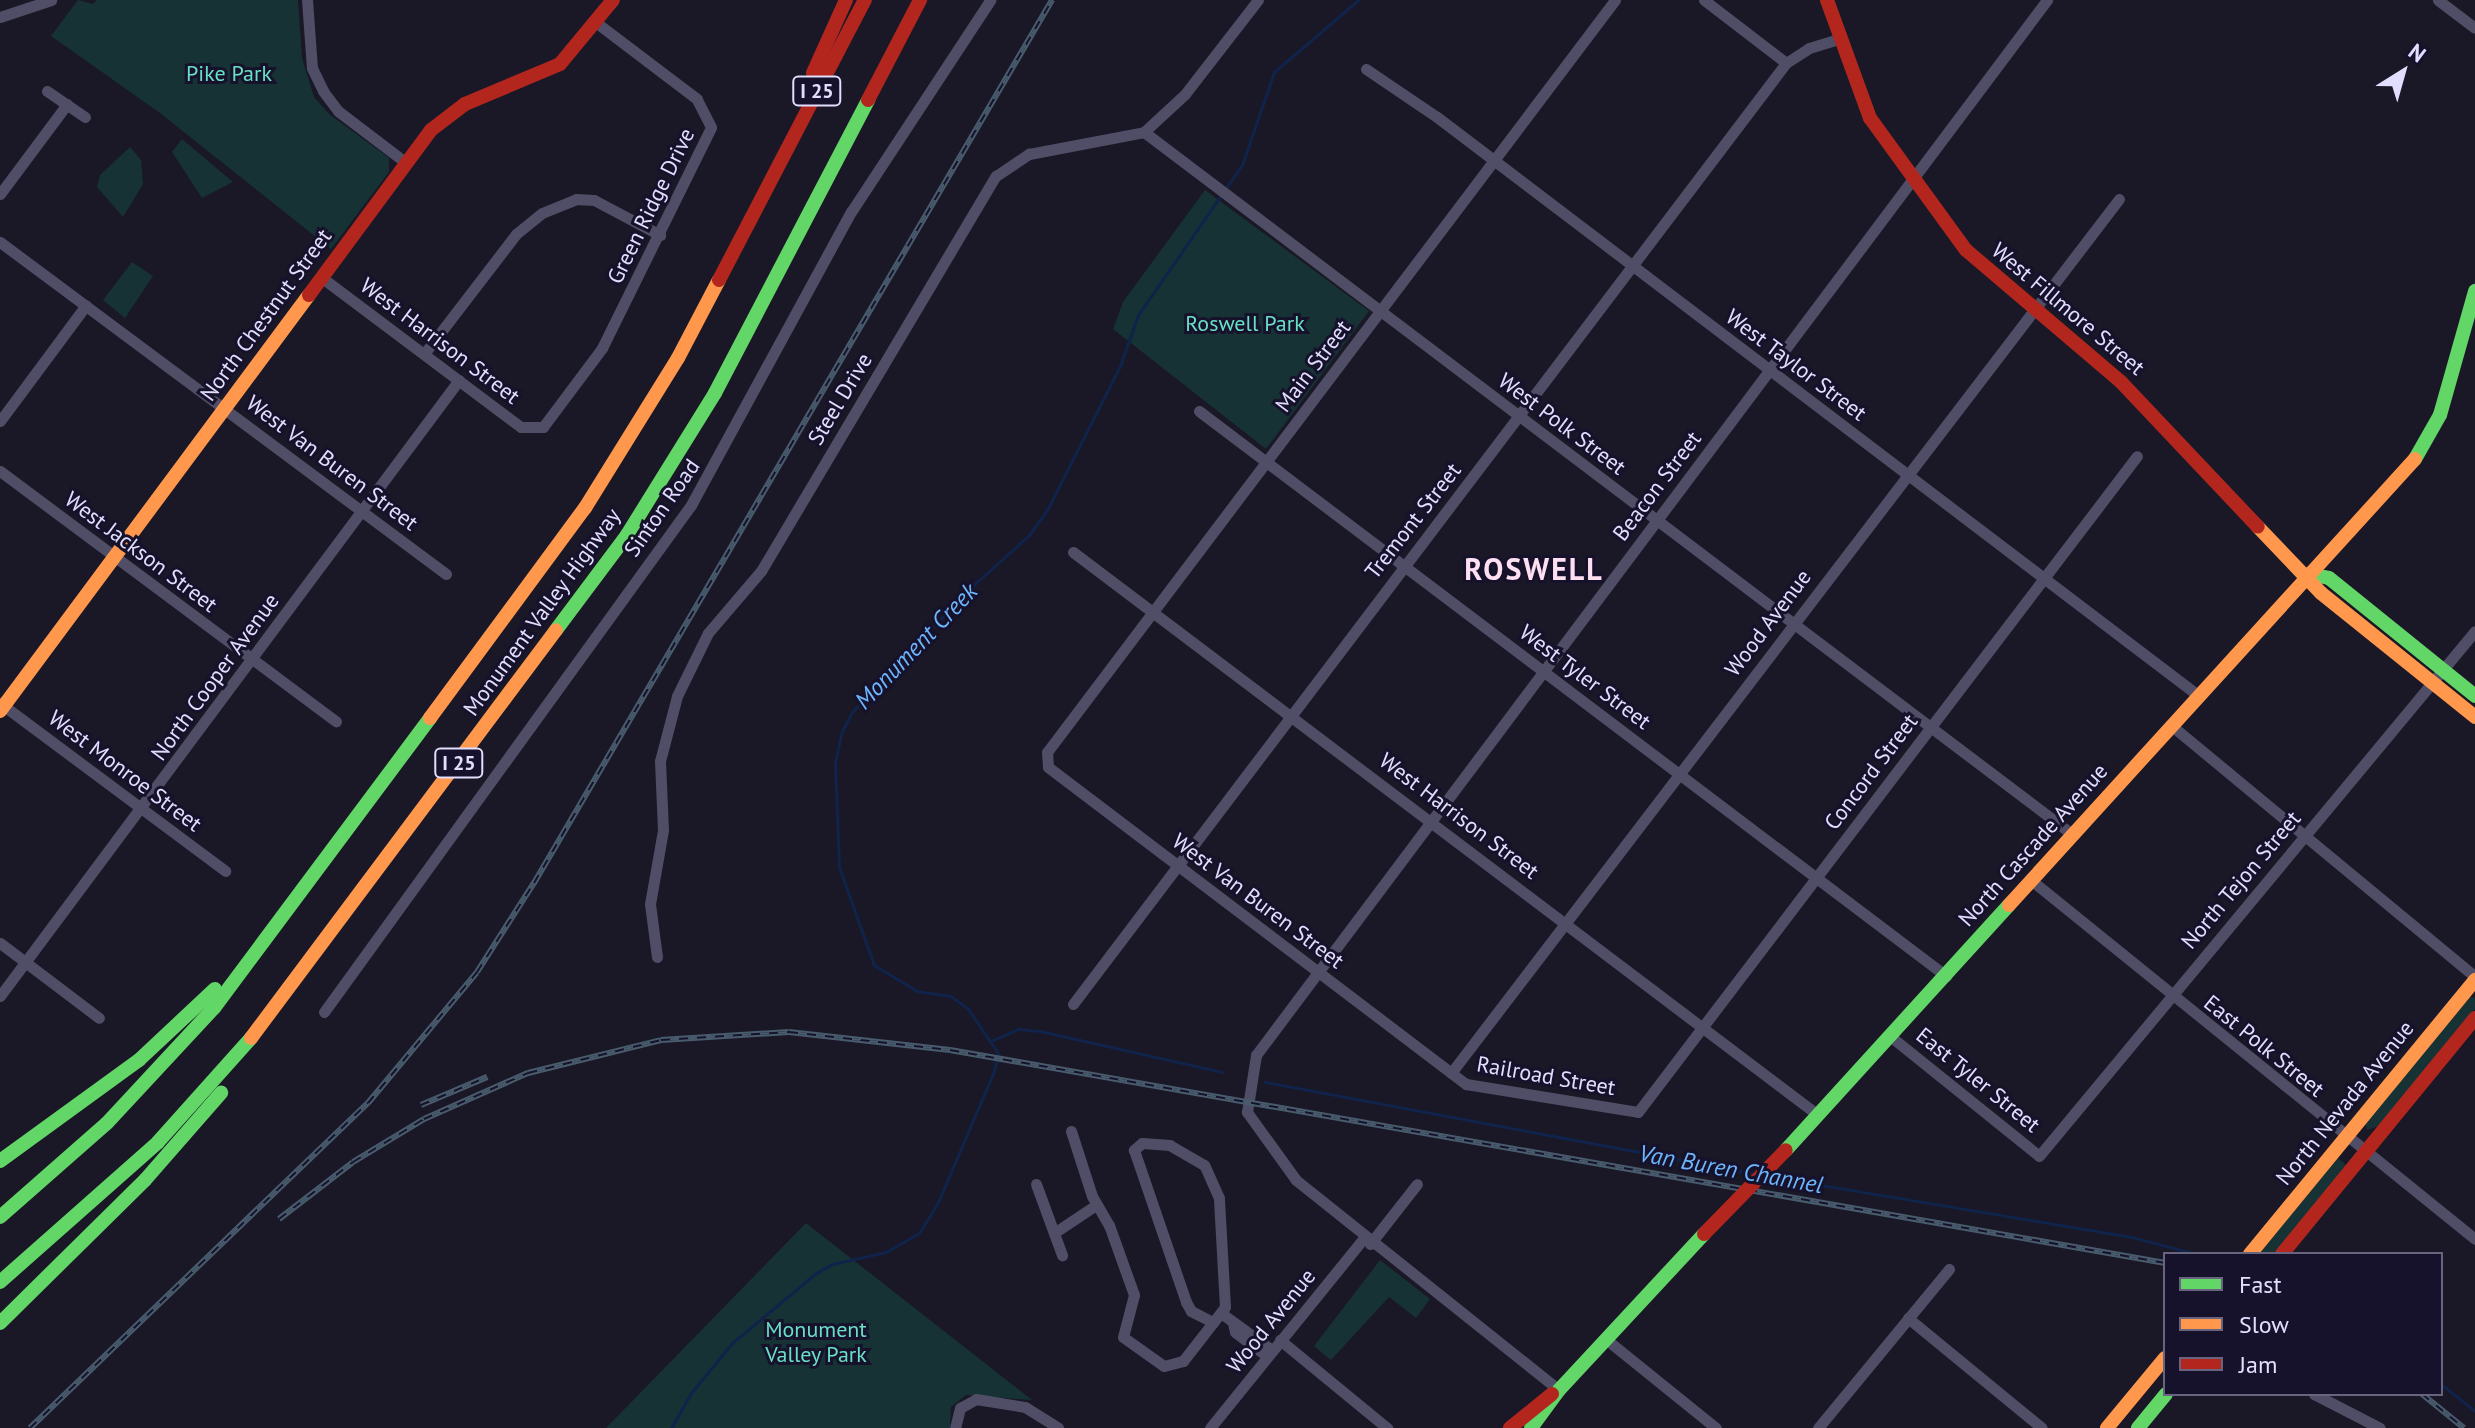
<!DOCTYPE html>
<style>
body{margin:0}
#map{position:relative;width:2475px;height:1428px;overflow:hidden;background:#1a1826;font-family:"PT Sans",sans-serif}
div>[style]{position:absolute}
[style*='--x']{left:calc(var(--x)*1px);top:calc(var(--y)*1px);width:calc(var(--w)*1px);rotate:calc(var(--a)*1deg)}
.green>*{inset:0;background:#163234}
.stream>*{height:3px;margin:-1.5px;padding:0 1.5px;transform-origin:1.5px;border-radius:1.5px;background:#0f234b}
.street>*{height:11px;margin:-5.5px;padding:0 5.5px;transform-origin:5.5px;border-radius:5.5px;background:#4f4e66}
.fast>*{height:14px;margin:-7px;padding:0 7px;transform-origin:7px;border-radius:7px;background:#63d668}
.slow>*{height:14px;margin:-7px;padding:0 7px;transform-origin:7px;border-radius:7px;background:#ff974d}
.jam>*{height:14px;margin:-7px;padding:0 7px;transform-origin:7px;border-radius:7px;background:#b3261e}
.rail>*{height:6px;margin-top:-3px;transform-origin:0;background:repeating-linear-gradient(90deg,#17122c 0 9px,#485c6e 0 18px);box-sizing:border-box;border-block:2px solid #485c6e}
.jam-bridge>*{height:14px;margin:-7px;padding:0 7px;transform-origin:7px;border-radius:7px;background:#b3261e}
span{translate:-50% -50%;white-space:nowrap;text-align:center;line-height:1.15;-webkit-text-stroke:6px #17122c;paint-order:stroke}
.shield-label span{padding:2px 6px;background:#17122c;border:2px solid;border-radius:6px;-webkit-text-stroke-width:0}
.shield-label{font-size:20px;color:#e2defe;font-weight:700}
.park-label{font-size:22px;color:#68e0c6}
.street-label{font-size:22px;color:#e2defe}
.water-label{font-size:24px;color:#6db6fd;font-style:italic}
.district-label{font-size:30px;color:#ffdff2;font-weight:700;letter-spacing:2px}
.legend{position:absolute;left:2163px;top:1252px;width:280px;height:144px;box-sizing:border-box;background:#17122c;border:2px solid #686480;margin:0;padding:10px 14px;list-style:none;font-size:24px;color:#e2defe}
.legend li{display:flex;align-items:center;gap:16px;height:40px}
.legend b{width:40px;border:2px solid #686480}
.north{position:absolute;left:2363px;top:32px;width:80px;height:80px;-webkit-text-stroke:6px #17122c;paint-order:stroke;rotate:37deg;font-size:22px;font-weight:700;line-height:32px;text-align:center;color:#e2defe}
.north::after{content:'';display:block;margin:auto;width:28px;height:36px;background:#e2defe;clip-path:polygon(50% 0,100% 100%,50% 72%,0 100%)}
</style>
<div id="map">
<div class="green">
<i style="clip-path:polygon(78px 0,93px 4px,97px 0,298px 0,302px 58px,314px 97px,329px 114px,389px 158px,389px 172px,331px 249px,160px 113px,51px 36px)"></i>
<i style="clip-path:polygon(182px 139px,233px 182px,202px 198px,172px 152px)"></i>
<i style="clip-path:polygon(130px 147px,141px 160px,143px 184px,123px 217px,97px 187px,100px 175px)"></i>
<i style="clip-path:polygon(1205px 190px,1369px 311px,1266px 449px,1113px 329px,1123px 302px)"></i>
<i style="clip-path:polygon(132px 262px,153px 276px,125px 318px,103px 300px)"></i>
<i style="clip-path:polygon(2470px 997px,2475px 998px,2475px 1009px,2379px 1126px,2367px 1130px,2365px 1123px)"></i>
<i style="clip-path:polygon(2338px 1158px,2346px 1165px,2275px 1254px,2259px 1253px)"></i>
<i style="clip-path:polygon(806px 1223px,1032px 1400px,966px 1395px,951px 1407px,950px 1428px,606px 1428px)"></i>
<i style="clip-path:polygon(1380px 1260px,1430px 1299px,1416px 1318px,1389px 1297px,1331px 1360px,1314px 1346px)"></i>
</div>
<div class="stream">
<i style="--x:993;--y:1040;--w:27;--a:-24"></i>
<i style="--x:1018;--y:1029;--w:22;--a:5"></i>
<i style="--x:1040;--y:1031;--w:187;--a:12.7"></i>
<i style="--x:1265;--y:1082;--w:500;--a:10.6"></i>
<i style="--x:1767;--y:1176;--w:370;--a:9.5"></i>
<i style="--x:2132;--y:1237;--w:66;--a:14.9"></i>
<i style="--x:2441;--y:1384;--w:43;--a:38.5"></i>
<i style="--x:671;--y:1428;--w:40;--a:-60.3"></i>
<i style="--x:691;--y:1393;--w:65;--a:-50.6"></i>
<i style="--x:732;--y:1343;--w:109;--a:-39.8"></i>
<i style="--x:816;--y:1273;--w:18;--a:-29"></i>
<i style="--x:832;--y:1264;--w:55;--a:-12.5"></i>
<i style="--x:886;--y:1252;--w:39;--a:-30"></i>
<i style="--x:920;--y:1232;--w:37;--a:-59"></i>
<i style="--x:939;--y:1200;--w:140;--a:-66.9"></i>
<i style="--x:994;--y:1071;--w:18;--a:-77"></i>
<i style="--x:998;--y:1053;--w:53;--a:-124.3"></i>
<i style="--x:968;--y:1009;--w:21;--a:-143"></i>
<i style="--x:951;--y:996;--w:34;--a:-172"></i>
<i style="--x:917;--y:991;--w:50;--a:-148.8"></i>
<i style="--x:874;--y:965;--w:104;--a:-109.7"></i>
<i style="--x:839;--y:867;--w:104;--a:-92.2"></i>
<i style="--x:835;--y:763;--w:33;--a:-78"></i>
<i style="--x:842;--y:731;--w:21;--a:-62"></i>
<i style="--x:852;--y:712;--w:168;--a:-46.4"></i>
<i style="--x:968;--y:590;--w:82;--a:-42"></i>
<i style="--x:1029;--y:535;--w:31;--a:-54"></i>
<i style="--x:1047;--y:510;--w:161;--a:-63.1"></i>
<i style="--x:1120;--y:366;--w:54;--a:-70.6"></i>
<i style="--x:1138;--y:315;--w:183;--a:-55.3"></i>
<i style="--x:1242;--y:165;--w:98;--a:-71"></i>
<i style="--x:1274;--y:72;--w:111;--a:-40.6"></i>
</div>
<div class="street">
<i style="--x:307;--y:0;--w:68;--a:85.8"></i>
<i style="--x:312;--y:68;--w:25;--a:64"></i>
<i style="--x:323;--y:91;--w:25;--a:53"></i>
<i style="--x:338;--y:111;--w:84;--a:37.3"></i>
<i style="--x:1615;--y:0;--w:942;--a:127.06"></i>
<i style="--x:1047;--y:752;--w:15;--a:86"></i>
<i style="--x:1048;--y:767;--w:525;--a:37.18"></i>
<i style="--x:1466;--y:1084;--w:174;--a:9.2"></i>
<i style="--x:1638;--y:1112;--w:824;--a:-52.74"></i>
<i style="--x:1704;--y:0;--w:103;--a:37.5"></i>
<i style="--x:1786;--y:63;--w:27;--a:-33"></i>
<i style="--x:1809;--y:48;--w:31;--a:-17"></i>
<i style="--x:2438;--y:0;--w:46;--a:37.1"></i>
<i style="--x:0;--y:17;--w:54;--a:-18.4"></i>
<i style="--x:1366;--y:69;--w:86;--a:34.1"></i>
<i style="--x:1437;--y:117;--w:957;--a:37.23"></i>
<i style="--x:47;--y:91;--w:46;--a:34.4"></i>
<i style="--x:1144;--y:132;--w:1164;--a:37.11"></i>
<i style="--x:0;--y:194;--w:112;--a:-53.3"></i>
<i style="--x:0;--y:242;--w:556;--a:36.66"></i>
<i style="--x:321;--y:277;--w:250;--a:36.9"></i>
<i style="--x:521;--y:427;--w:22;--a:0"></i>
<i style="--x:543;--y:427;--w:99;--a:-53.2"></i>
<i style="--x:602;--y:348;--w:246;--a:-63.7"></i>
<i style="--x:711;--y:127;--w:31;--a:-117"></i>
<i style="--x:697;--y:99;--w:126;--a:-142.8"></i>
<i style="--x:424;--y:354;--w:151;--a:-52.5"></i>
<i style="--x:516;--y:234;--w:33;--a:-39"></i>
<i style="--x:542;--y:213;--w:37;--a:-22"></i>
<i style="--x:576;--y:199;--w:18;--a:3"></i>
<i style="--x:594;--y:200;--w:75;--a:27.9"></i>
<i style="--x:1199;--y:411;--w:937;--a:37.1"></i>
<i style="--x:0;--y:421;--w:144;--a:-53.4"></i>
<i style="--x:0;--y:471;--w:419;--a:36.7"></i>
<i style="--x:1073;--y:552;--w:934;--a:37.08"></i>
<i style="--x:0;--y:703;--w:281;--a:36.7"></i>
<i style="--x:2172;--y:726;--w:393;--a:39.6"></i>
<i style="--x:2031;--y:880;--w:571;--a:38.96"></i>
<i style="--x:0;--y:943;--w:124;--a:37.1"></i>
<i style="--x:657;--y:957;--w:53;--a:-97.5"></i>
<i style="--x:650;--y:904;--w:75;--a:-80"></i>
<i style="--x:663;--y:830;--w:69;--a:-92.5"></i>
<i style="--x:660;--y:761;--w:67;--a:-75.3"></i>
<i style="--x:677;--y:696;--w:70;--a:-63.8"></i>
<i style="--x:708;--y:633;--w:82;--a:-49.5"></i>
<i style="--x:761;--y:571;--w:460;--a:-59.3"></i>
<i style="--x:996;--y:176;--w:40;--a:-34"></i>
<i style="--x:1029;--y:154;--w:117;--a:-10.8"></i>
<i style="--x:1144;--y:132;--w:56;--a:-42.8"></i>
<i style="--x:1185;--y:94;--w:119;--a:-52.2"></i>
<i style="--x:0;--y:996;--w:768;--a:-53.31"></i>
<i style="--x:1073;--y:1004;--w:1181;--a:-52.85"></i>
<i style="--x:324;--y:1012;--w:626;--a:-54.1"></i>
<i style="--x:691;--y:505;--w:334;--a:-61.4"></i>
<i style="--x:851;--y:212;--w:254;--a:-56.7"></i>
<i style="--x:1890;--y:1036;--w:191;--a:38.8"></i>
<i style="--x:2039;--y:1156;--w:682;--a:-50.29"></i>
<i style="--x:1451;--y:1073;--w:1100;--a:-52.61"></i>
<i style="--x:1071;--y:1131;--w:68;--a:72.1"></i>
<i style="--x:1092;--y:1196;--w:34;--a:60"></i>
<i style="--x:1109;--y:1225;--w:74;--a:70.3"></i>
<i style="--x:1134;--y:1295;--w:43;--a:104.7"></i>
<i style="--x:1123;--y:1337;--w:50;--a:35.3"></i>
<i style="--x:1164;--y:1366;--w:20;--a:-15"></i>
<i style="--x:1183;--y:1361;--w:68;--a:-52.1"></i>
<i style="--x:1225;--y:1307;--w:109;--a:-93.2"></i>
<i style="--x:1219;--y:1198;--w:36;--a:-114"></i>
<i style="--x:1204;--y:1165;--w:39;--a:-150"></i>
<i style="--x:1170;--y:1145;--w:28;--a:-176"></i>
<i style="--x:1142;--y:1143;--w:11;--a:139"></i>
<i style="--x:1134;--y:1150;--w:161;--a:71.1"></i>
<i style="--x:1186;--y:1302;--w:10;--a:61"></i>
<i style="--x:1191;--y:1311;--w:25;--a:27"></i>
<i style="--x:1036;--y:1184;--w:76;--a:69.9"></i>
<i style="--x:1054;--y:1233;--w:50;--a:-33.7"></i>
<i style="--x:1370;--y:1244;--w:76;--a:-51.9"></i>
<i style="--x:1221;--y:1313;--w:63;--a:36"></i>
<i style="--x:1908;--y:1318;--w:173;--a:39.4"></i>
<i style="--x:1233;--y:1323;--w:9;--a:77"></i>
<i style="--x:1235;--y:1332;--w:40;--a:37"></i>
<i style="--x:1280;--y:1340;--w:139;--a:39.4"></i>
<i style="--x:1607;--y:1340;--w:140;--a:38.9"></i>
<i style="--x:1559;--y:1390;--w:337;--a:-141.4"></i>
<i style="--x:1296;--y:1180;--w:84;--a:-125.8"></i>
<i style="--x:1247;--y:1112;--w:58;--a:-81"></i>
<i style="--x:1256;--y:1055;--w:1319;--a:-53.14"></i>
<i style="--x:2314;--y:1394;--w:74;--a:27.3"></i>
<i style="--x:955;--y:1428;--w:21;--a:-76"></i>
<i style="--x:960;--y:1408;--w:18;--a:-29"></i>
<i style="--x:976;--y:1399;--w:50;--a:9.3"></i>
<i style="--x:1025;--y:1407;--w:39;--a:32"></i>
<i style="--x:1210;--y:1428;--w:243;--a:-51"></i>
<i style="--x:1818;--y:1428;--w:206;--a:-50.5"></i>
</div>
<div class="fast">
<i style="--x:2415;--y:459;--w:51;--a:-60.4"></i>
<i style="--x:2440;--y:415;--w:129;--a:-74.2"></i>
<i style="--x:2309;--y:574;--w:20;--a:11"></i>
<i style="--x:2329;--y:578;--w:188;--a:38.9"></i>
<i style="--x:556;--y:630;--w:119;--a:-53.2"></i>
<i style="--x:627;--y:535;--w:167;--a:-58.2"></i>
<i style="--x:715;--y:393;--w:331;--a:-62.4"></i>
<i style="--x:1786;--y:1150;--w:331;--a:-47.7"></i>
<i style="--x:0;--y:1161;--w:172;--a:-36"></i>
<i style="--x:139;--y:1060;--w:104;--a:-43.1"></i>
<i style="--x:0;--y:1217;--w:142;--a:-41.3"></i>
<i style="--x:107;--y:1123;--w:157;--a:-47.1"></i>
<i style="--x:214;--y:1008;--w:362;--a:-53.3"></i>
<i style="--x:0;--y:1282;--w:211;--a:-41.5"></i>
<i style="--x:158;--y:1142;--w:140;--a:-48.2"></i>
<i style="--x:0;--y:1323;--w:204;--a:-44.6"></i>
<i style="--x:145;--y:1180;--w:116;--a:-48.9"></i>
<i style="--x:1531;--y:1428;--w:47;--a:-53.6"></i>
<i style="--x:1559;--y:1390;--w:213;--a:-47.1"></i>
<i style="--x:2138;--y:1428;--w:44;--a:-50.5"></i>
</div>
<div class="slow">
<i style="--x:2258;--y:527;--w:91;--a:46.3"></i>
<i style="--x:2321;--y:593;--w:198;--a:38.8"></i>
<i style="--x:0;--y:711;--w:518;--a:-53.4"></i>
<i style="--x:430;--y:718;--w:261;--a:-53.6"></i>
<i style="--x:585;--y:508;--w:176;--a:-58.2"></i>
<i style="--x:678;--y:358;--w:88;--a:-62.3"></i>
<i style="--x:2009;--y:905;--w:603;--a:-47.69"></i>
<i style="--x:251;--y:1038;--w:509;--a:-53.22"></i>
<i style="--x:2250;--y:1254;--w:355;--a:-50.6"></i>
<i style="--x:2107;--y:1428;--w:91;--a:-50.4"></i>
</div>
<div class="jam">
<i style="--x:1827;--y:0;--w:126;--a:70"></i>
<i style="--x:1870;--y:118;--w:163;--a:54"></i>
<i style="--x:1966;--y:250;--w:204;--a:40.4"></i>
<i style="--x:2121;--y:382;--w:199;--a:46.6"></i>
<i style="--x:813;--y:73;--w:80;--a:-65.7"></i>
<i style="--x:868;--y:100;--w:113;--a:-62.5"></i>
<i style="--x:719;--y:280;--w:316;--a:-62.5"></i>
<i style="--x:309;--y:295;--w:205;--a:-53.5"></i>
<i style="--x:431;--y:130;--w:43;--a:-37.4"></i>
<i style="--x:465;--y:104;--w:103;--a:-22.8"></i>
<i style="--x:560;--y:64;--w:83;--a:-50.4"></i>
<i style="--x:2282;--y:1254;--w:305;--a:-50.7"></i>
<i style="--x:1510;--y:1428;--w:54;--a:-39"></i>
</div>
<div class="rail">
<i style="--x:421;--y:1105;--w:72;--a:-23"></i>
<i style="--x:279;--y:1219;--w:93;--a:-37.6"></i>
<i style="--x:353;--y:1162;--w:83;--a:-31.2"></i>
<i style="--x:424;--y:1119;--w:114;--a:-23.9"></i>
<i style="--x:528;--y:1073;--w:137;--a:-13.9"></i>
<i style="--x:661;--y:1040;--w:128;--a:-3.6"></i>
<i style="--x:789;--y:1032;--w:162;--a:6.4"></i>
<i style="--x:950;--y:1050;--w:1234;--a:9.94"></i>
<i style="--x:2422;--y:1394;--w:54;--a:39"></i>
<i style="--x:30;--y:1428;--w:469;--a:-43.9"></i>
<i style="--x:368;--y:1103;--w:170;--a:-50.2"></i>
<i style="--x:477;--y:972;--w:106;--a:-57.4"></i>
<i style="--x:534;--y:883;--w:1024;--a:-59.6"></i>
</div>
<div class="jam-bridge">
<i style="--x:1704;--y:1234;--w:117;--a:-45.7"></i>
</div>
<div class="shield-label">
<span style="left:817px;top:91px">I 25</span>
<span style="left:459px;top:763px">I 25</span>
</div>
<div class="park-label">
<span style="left:229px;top:74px">Pike Park</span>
<span style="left:1245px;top:324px">Roswell Park</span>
<span style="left:816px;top:1342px">Monument<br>Valley Park</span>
</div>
<div class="street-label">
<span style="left:651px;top:206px;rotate:-64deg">Green Ridge Drive</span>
<span style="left:2068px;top:309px;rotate:40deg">West Fillmore Street</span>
<span style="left:266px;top:315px;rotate:-54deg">North Chestnut Street</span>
<span style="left:440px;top:341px;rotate:37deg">West Harrison Street</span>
<span style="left:1796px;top:365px;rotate:37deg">West Taylor Street</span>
<span style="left:1313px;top:366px;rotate:-53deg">Main Street</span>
<span style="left:840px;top:399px;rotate:-59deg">Steel Drive</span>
<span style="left:1562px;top:424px;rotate:37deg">West Polk Street</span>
<span style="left:332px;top:463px;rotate:37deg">West Van Buren Street</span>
<span style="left:1657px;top:486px;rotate:-53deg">Beacon Street</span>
<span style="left:662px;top:508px;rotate:-55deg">Sinton Road</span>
<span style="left:1413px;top:521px;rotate:-52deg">Tremont Street</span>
<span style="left:141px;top:552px;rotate:37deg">West Jackson Street</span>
<span style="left:542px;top:612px;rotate:-54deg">Monument Valley Highway</span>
<span style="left:1768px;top:623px;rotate:-53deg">Wood Avenue</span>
<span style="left:215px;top:677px;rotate:-54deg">North Cooper Avenue</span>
<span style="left:1585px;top:677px;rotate:37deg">West Tyler Street</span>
<span style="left:125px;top:771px;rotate:37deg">West Monroe Street</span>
<span style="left:1871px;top:772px;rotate:-53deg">Concord Street</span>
<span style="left:1459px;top:816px;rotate:37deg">West Harrison Street</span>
<span style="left:2033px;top:845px;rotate:-48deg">North Cascade Avenue</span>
<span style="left:2241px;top:880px;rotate:-50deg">North Tejon Street</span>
<span style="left:1258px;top:901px;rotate:37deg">West Van Buren Street</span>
<span style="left:2264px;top:1046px;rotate:39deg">East Polk Street</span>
<span style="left:1546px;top:1076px;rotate:10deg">Railroad Street</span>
<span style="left:1978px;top:1080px;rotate:39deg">East Tyler Street</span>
<span style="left:2345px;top:1103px;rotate:-51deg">North Nevada Avenue</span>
<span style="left:1271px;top:1321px;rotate:-51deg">Wood Avenue</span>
</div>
<div class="water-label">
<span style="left:916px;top:646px;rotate:-46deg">Monument Creek</span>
<span style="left:1731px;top:1169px;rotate:10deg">Van Buren Channel</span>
</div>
<div class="district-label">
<span style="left:1534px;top:569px">ROSWELL</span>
</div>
<ul class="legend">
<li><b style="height:10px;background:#63d668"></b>Fast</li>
<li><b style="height:10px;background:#ff974d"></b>Slow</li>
<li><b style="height:10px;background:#b3261e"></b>Jam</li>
</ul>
<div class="north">N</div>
</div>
